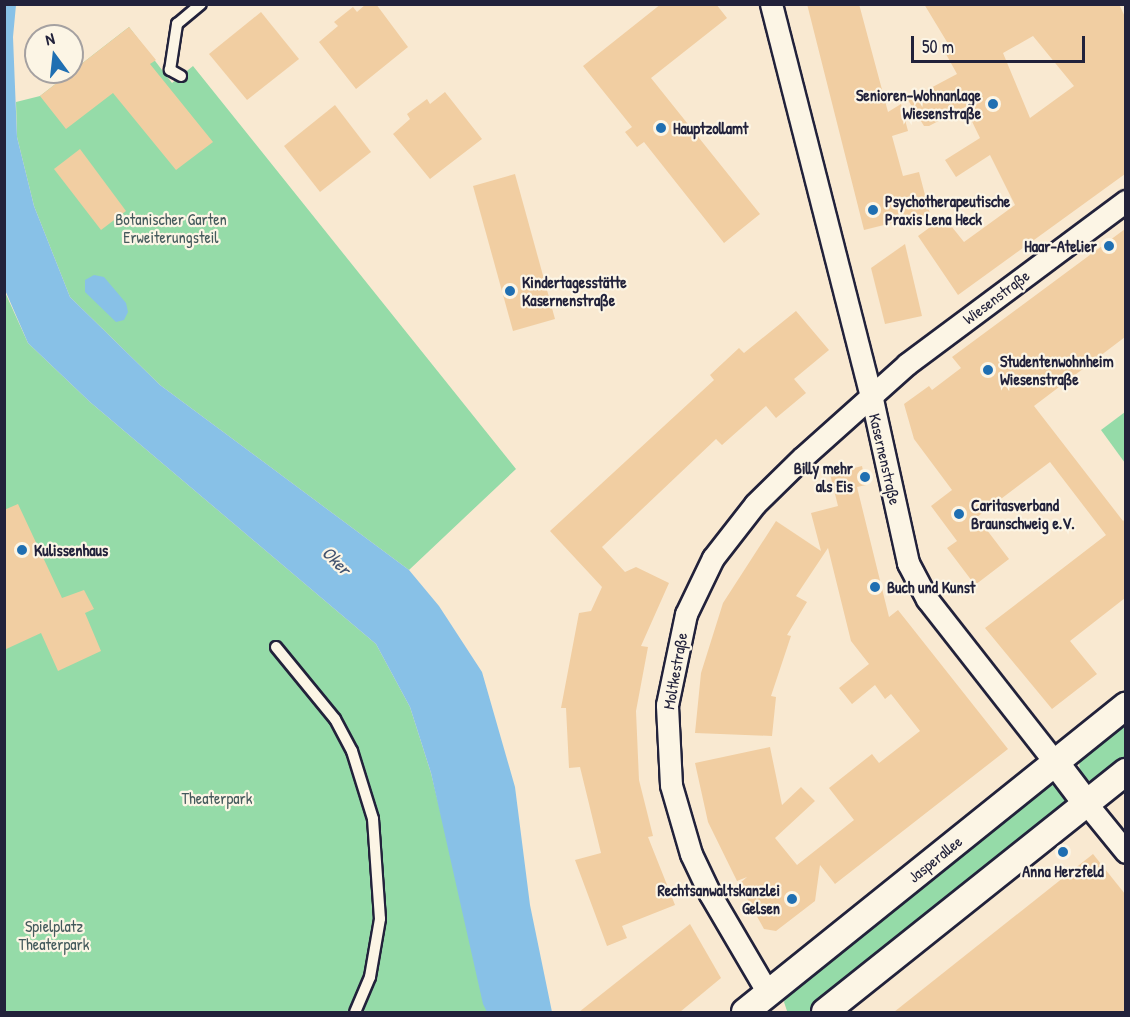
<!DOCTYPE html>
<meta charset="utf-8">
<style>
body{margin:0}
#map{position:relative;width:1130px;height:1017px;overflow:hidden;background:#f9e9d1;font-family:"Patrick Hand",sans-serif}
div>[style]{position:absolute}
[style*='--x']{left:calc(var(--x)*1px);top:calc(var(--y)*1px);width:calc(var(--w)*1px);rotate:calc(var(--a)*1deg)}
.green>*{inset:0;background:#95dba8}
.water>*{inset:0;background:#88c1e7}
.building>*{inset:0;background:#f1cea2}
.roads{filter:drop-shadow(2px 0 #22223b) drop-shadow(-2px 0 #22223b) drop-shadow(0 2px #22223b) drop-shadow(0 -2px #22223b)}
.service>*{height:10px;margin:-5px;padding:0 5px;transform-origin:5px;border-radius:5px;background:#fcf5e5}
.minor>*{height:21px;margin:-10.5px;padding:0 10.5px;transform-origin:10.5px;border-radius:10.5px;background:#fcf5e5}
.tertiary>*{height:26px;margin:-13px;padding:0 13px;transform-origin:13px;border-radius:13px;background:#fcf5e5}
.dots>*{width:16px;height:16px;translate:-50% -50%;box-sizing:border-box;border:3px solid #fcf5e5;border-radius:50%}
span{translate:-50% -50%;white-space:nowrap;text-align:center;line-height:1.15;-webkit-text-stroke:4.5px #fcf5e5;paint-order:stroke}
.poi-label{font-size:16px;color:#22223b;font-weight:700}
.right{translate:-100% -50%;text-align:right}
.left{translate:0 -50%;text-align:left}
.park-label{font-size:16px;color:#445a5c}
.street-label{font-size:16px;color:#22223b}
.water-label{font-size:18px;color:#41526f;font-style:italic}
.frame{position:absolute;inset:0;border:6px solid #22223b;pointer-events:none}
.north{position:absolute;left:24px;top:24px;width:60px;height:60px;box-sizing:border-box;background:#fcf5e5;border:2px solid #a5a1a1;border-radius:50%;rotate:345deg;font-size:16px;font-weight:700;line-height:24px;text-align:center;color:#22223b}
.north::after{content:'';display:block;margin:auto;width:21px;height:27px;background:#1f6fb2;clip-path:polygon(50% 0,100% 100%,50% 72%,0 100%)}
.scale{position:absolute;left:911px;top:36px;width:174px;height:27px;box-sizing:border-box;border:3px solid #22223b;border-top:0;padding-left:8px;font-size:18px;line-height:21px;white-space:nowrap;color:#22223b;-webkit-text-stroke:4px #fcf5e5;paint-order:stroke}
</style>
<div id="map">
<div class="green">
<i style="clip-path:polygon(129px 27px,172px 83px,193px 66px,516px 469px,409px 570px,160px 385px,70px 297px,34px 206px,17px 137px,16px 102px,40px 96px)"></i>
<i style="clip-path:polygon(4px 290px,28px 343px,90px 402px,376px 644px,410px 707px,431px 773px,489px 1012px,5px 1012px)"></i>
<i style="clip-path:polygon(1125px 412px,1125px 463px,1101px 430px)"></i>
<i style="clip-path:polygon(1125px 720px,1125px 759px,1101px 778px,1090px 781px,1080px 775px,1079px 759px)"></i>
<i style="clip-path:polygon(1057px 783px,1068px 797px,1059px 814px,809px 1012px,787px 1011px,784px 1002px,788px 992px,1041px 790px)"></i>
</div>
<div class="water">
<i style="clip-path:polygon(4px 5px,16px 5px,13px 37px,17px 137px,34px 206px,70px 297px,160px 385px,409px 570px,439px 606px,482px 672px,515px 787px,530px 905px,552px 1012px,487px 1012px,483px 1004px,431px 773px,410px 707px,376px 644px,90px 402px,28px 343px,5px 290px)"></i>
<i style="clip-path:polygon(94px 275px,104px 277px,126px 303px,128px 312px,124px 320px,116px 322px,85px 292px,85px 280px)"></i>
</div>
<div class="building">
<i style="clip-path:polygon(366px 4px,376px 4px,408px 47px,356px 89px,319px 42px,338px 26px,334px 22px,353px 7px,357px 12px)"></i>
<i style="clip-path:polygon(661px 4px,716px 4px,727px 18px,651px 78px,760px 214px,724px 243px,644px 142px,637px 147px,625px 132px,632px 127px,583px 66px)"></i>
<i style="clip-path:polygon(807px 4px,859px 4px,888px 112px,901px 104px,908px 131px,892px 136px,903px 176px,919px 172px,930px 214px,907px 220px,896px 203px,900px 221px,864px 230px)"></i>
<i style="clip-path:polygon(evenodd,924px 4px,1119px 4px,1125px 17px,1125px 174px,958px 295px,918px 236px,944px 217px,964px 242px,1015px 205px,990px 155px,956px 177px,945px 160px,980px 138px,965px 107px,929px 126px,924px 126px,908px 100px,957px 74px,941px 45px,947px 42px,924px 4px,1033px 36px,1074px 86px,1030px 118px,1003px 53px,1033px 36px)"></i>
<i style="clip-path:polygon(261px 12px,299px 59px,247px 100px,209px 54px)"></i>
<i style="clip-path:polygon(129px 27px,156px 60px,150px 64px,213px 142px,176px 170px,113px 93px,66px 129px,40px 96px)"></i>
<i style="clip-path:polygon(445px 92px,482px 139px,430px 179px,393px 134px,410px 119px,407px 114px,427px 99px,430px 104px)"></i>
<i style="clip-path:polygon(335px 105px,371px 152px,320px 192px,284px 146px)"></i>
<i style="clip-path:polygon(80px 149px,126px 211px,101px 230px,54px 169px)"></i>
<i style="clip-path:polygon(515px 174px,555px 319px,513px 331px,473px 186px)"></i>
<i style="clip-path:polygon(1125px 229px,1125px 337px,1034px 406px,1123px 521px,1125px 519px,1125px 598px,1070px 641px,1097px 674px,1052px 709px,985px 628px,1106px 535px,1050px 462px,977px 517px,1009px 559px,975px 585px,947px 548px,957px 541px,931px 506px,952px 490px,914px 439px,904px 404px,929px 386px,932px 390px,961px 368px,952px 357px)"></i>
<i style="clip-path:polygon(905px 244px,922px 316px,885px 324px,871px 268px)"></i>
<i style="clip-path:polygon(796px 311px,829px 350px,794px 379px,806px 393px,776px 418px,766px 406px,722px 445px,716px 439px,602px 547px,625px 572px,636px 567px,669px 583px,641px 646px,648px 647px,636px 711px,639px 780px,653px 836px,648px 837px,675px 905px,622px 926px,627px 938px,607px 946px,575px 860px,601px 853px,580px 767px,569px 768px,566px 708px,561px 708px,579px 613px,591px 611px,602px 587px,550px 531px,714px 380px,710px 375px,739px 348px,744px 353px)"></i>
<i style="clip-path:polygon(862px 466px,866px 485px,857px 487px,889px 617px,898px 610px,1008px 749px,835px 884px,820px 865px,815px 901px,776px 931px,764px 929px,739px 884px,747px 877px,737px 881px,708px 822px,695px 763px,770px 747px,782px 805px,801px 787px,815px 801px,775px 838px,797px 865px,854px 820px,829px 788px,872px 754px,879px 763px,920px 731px,891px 694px,885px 699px,875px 685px,852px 704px,839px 688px,869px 664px,851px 641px,828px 548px,796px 596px,807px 602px,787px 635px,791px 636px,771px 696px,776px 697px,772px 736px,695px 733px,701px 673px,723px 603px,776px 521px,821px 551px,811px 513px,838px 506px,830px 474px)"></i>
<i style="clip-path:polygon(18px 504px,62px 598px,84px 590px,94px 609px,85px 613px,101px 651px,58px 671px,41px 633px,4px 650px,4px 510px)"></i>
<i style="clip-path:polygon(1093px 854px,1125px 894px,1125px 1012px,894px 1012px)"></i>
<i style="clip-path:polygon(690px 924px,721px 978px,680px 1012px,579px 1012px)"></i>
</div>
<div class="roads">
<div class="service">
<i style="--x:181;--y:76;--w:13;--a:-151"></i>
<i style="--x:170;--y:70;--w:47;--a:-81.3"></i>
<i style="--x:177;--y:24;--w:31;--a:-40"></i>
<i style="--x:276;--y:647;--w:93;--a:50.7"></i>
<i style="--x:335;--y:719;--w:36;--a:62"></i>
<i style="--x:352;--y:751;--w:71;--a:72.8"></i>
<i style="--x:373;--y:819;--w:100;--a:86"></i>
<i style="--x:380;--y:919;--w:59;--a:99.8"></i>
<i style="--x:370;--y:977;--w:38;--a:113"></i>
</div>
<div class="minor">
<i style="--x:771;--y:4;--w:408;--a:75.7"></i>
<i style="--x:872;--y:399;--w:168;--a:77.6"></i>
<i style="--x:908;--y:563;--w:41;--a:62.2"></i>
<i style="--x:927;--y:599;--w:207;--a:51.9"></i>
<i style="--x:1086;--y:803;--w:63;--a:50.8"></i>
<i style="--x:768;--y:993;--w:115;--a:-120.4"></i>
<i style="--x:710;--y:894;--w:44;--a:-115.4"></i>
<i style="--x:691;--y:854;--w:72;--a:-106.2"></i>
<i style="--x:671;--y:785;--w:80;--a:-92.9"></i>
<i style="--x:667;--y:705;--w:93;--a:-78.2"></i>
<i style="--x:686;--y:614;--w:62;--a:-64.3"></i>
<i style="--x:713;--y:558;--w:68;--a:-52.1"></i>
<i style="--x:755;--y:504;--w:66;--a:-44.4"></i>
<i style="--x:802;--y:458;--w:141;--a:-41.8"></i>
<i style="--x:907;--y:364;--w:273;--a:-36.7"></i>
</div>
<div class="tertiary">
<i style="--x:1055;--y:762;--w:51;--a:52.9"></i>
<i style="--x:745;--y:1012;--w:489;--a:-38.8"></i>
<i style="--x:825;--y:1012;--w:385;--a:-38.6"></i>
</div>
</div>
<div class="dots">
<i style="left:993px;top:104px;background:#1f6fb2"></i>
<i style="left:661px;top:128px;background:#1f6fb2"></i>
<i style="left:873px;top:210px;background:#1f6fb2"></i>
<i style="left:1109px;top:246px;background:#1f6fb2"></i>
<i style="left:510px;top:291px;background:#1f6fb2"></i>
<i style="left:988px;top:370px;background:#1f6fb2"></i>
<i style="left:865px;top:477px;background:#1f6fb2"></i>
<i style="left:959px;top:514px;background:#1f6fb2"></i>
<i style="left:22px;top:550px;background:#1f6fb2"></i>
<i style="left:875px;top:587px;background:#1f6fb2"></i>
<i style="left:1063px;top:852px;background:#1f6fb2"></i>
<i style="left:792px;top:899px;background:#1f6fb2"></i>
</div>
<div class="poi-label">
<span class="right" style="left:981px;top:104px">Senioren-Wohnanlage<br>Wiesenstraße</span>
<span class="left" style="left:673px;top:128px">Hauptzollamt</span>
<span class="left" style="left:885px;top:210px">Psychotherapeutische<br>Praxis Lena Heck</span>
<span class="right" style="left:1097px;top:246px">Haar-Atelier</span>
<span class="left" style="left:522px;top:291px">Kindertagesstätte<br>Kasernenstraße</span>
<span class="left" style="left:1000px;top:370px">Studentenwohnheim<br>Wiesenstraße</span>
<span class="right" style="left:853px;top:477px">Billy mehr<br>als Eis</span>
<span class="left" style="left:971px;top:514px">Caritasverband<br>Braunschweig e.V.</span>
<span class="left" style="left:34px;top:550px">Kulissenhaus</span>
<span class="left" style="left:887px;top:587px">Buch und Kunst</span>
<span style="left:1063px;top:871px">Anna Herzfeld</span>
<span class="right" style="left:780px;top:899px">Rechtsanwaltskanzlei<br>Gelsen</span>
</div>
<div class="park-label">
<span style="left:171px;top:228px">Botanischer Garten<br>Erweiterungsteil</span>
<span style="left:217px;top:798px">Theaterpark</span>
<span style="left:54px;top:935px">Spielplatz<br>Theaterpark</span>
</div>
<div class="street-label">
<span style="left:996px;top:297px;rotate:-37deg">Wiesenstraße</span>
<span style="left:885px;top:459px;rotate:77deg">Kasernenstraße</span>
<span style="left:675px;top:671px;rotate:-80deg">Moltkestraße</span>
<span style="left:935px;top:859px;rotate:-39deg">Jasperallee</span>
</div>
<div class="water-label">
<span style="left:336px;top:561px;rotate:45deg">Oker</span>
</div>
<div class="frame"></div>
<div class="north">N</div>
<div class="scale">50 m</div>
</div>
